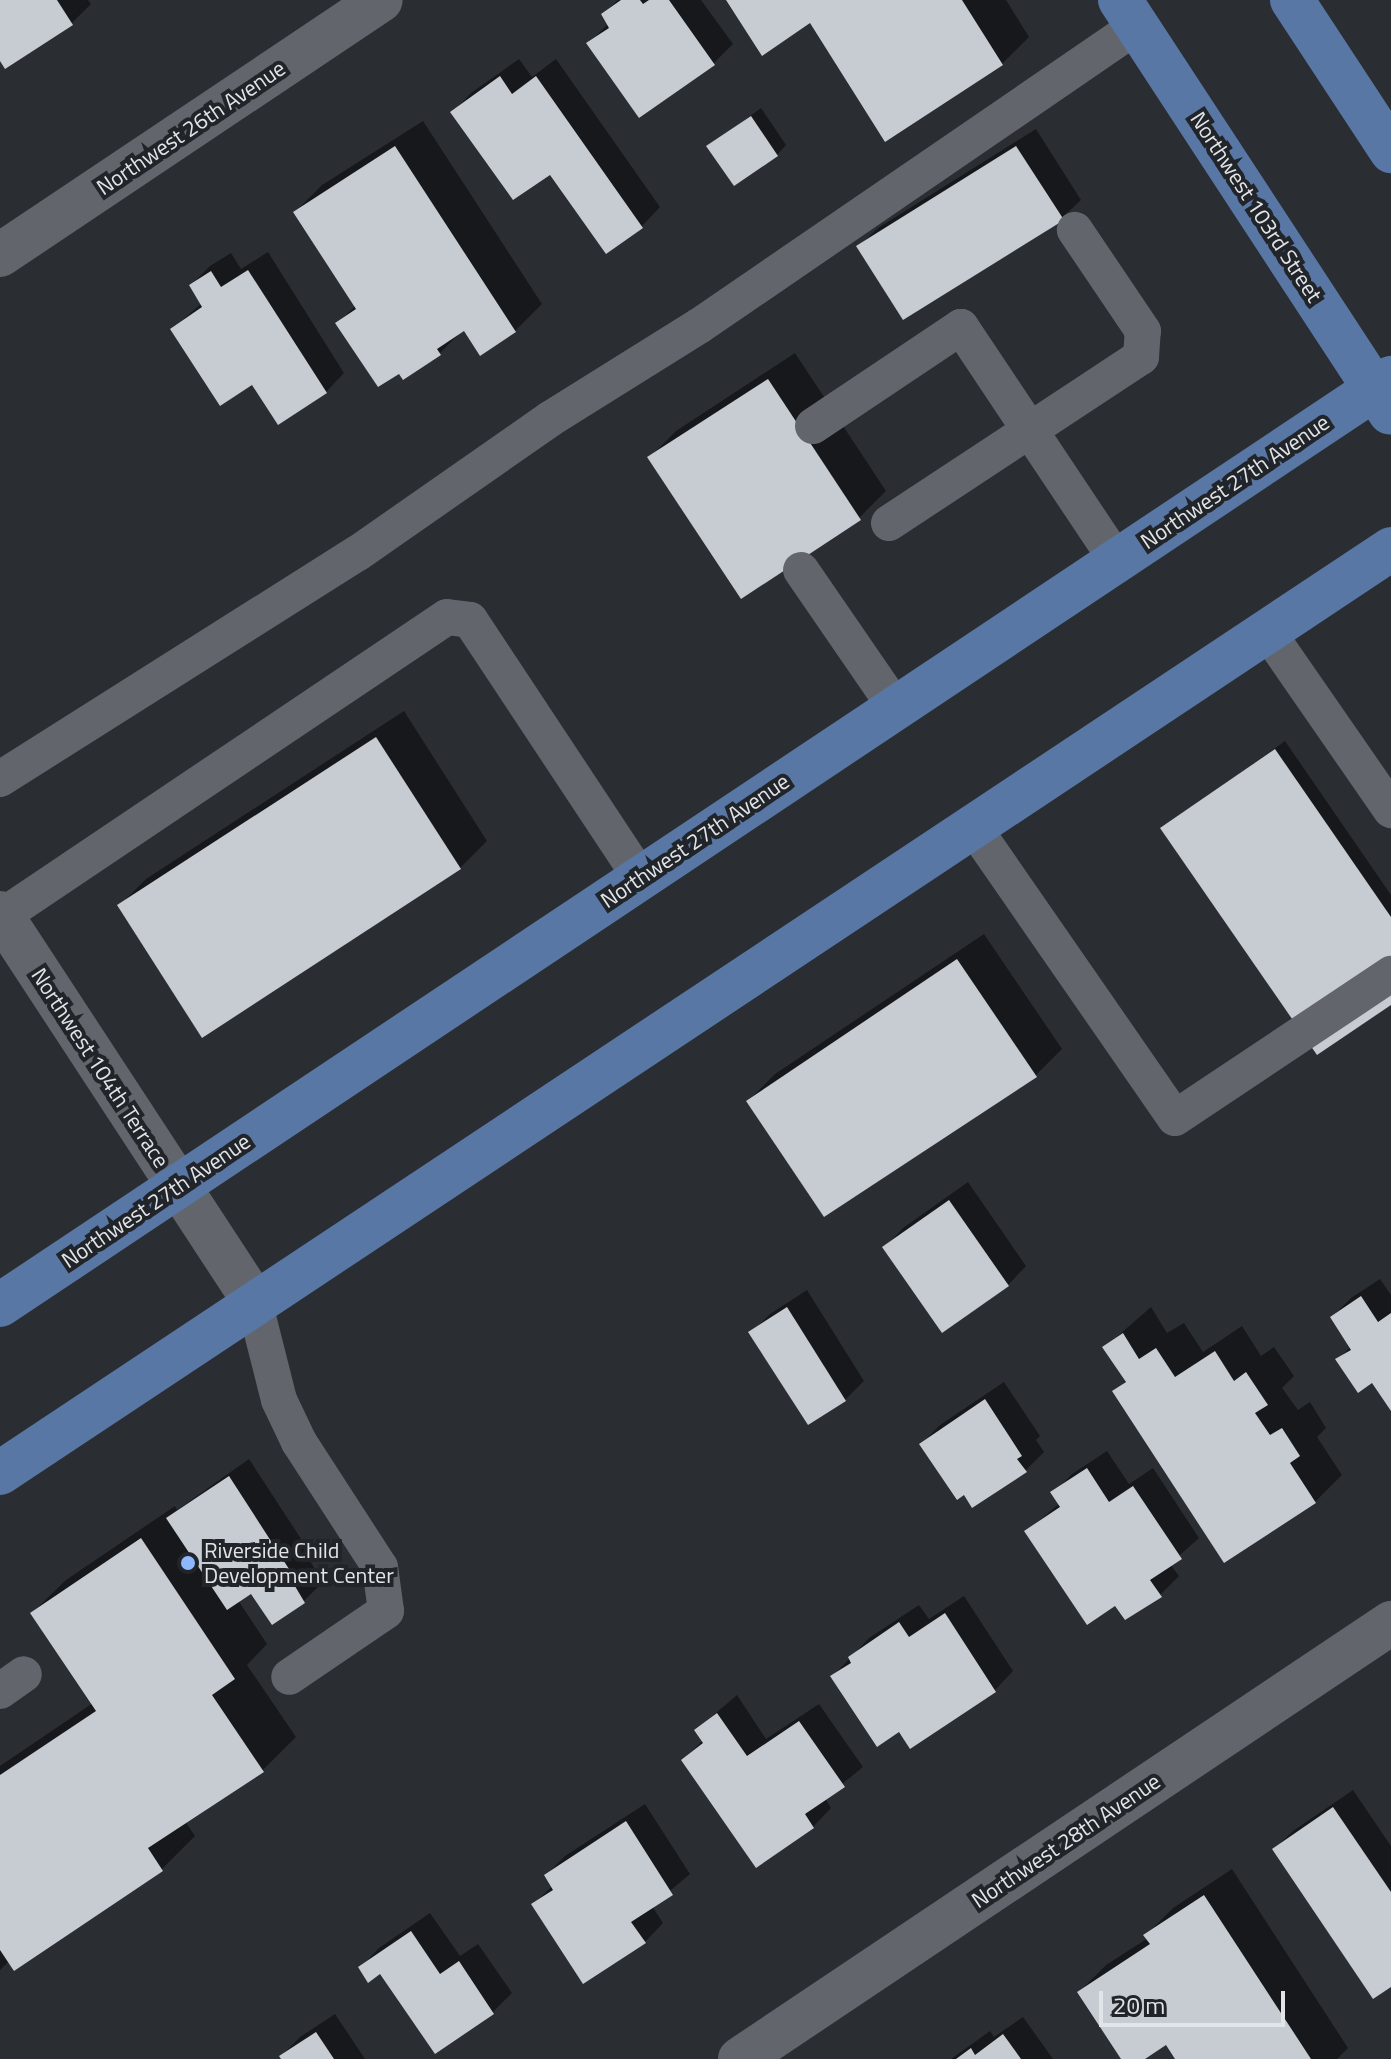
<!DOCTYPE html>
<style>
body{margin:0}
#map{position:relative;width:1391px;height:2059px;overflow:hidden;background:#2a2e33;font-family:"Titillium Web",sans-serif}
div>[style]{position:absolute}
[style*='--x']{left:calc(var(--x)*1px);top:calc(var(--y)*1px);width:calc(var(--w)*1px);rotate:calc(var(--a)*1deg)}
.shadow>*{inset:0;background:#0007}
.building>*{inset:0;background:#c7ccd2}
.service>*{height:36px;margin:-18px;padding:0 18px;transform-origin:18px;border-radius:18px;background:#62666c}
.minor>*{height:44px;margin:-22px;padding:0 22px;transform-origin:22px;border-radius:22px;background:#62666c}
.primary>*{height:44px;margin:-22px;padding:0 22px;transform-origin:22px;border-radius:22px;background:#5977a5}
.dots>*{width:22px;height:22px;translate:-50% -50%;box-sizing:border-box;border:4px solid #212429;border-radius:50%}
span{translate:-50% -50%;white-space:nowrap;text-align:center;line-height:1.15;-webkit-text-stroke:8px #212429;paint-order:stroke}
.street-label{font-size:22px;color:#e2e5e8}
.poi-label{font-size:22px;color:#e2e5e8}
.left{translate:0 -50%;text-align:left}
.scale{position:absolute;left:1099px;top:1991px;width:186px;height:36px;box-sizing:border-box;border:4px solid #e2e5e8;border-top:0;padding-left:10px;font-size:24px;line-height:28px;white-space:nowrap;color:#e2e5e8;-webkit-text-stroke:6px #212429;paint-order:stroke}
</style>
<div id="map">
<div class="shadow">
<i style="clip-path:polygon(0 0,88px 0,91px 4px,72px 23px,5px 66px,0 57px)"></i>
<i style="clip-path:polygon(618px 0,701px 0,733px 44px,714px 63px,639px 115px,589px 43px,609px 23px,603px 14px)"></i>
<i style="clip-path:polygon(729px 0,1006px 0,1029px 37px,1002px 64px,885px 139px,810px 21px)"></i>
<i style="clip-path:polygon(519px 59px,532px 77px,556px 59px,660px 207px,642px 226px,453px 112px,471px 93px)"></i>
<i style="clip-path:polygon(761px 108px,786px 145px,777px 155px,709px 146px)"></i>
<i style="clip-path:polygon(423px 121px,542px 304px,515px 331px,465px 328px,439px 354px,338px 323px,356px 305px,295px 212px,322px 185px)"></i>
<i style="clip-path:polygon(1036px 129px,1081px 200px,1062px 218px,859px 246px,878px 228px)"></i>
<i style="clip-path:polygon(268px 252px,344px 373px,326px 392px,253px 382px,172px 329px,202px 303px,191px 285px,210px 266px,231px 253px,241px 269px)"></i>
<i style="clip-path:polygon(795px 353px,886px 491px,859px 518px,649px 458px,676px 431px)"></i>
<i style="clip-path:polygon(404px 711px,487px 841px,460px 868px,119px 906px,146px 879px)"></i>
<i style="clip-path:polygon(1285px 741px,1391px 895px,1391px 1002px,1163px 828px)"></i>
<i style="clip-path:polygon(984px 934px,1062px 1049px,1035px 1076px,748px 1101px,775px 1074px)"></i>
<i style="clip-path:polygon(968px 1182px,1026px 1266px,1008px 1285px,885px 1247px,903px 1228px)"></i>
<i style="clip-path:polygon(1380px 1279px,1391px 1295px,1391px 1407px,1373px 1380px,1338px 1360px,1351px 1346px,1332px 1317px,1351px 1298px)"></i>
<i style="clip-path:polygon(807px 1290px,864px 1381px,845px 1400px,751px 1333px,770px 1314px)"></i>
<i style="clip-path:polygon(1151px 1307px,1167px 1333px,1184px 1323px,1203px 1352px,1242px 1326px,1261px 1356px,1274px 1347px,1294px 1376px,1282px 1388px,1298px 1410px,1310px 1402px,1326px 1428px,1317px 1437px,1342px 1475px,1315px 1502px,1115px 1391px,1127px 1379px,1105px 1347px)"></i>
<i style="clip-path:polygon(1004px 1382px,1040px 1436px,1036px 1440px,1044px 1452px,1025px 1471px,965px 1492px,921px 1444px,940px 1425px)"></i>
<i style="clip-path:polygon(1107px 1451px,1129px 1484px,1153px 1468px,1199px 1538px,1170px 1564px,1179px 1576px,1160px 1595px,1116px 1603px,1027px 1531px,1060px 1503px,1053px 1493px,1072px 1474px)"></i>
<i style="clip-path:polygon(249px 1459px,307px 1548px,304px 1551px,323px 1582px,304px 1601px,272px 1622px,252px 1591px,238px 1600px,267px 1644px,247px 1665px,296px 1737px,263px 1770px,185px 1821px,195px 1836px,162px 1869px,9px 1961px,0 1970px,0 1766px,93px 1703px,32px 1613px,66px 1580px,175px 1506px,177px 1510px)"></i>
<i style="clip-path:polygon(964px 1596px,1013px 1671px,995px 1690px,900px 1729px,833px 1676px,869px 1638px,919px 1605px,929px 1619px)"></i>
<i style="clip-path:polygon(737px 1695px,766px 1739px,819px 1704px,863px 1767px,825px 1798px,831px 1808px,813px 1827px,683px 1760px,703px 1740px,696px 1730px)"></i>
<i style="clip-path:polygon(1353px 1790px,1391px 1846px,1391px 1985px,1274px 1849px,1293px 1831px)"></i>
<i style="clip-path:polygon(645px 1804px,690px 1874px,652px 1906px,663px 1923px,645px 1942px,534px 1904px,553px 1885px,546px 1875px,565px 1856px)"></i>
<i style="clip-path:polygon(1232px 1869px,1348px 2048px,1337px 2059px,1177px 2059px,1166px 2042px,1141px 2059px,1123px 2059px,1079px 1992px,1106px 1965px,1148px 1938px,1146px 1935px,1173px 1908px)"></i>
<i style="clip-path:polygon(430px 1913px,460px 1956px,478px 1944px,512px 1993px,493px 2012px,435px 2052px,381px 1971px,361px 1967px,379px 1948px)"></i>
<i style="clip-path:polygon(335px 2014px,365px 2059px,283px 2059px,281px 2056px,300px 2037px)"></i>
<i style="clip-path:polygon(1023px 2017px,1053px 2059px,951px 2059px,990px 2031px,994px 2037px)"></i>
</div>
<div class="building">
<i style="clip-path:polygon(0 0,57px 0,73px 25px,5px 69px,0 61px)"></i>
<i style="clip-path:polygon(621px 0,640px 0,643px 4px,649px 0,669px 0,715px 65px,639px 118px,586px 43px,609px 28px,601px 14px)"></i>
<i style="clip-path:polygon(726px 0,962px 0,1003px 65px,885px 142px,810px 23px,762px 56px)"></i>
<i style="clip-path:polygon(500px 76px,512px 94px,536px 76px,643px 228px,606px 254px,550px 175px,513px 200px,450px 112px)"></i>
<i style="clip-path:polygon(751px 116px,778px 156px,734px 186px,706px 146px)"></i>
<i style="clip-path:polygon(395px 146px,516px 332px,480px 356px,464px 331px,437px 349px,441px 355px,403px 380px,399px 374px,378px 387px,335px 323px,356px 309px,293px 212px)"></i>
<i style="clip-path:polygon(1016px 146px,1064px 220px,903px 320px,856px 246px)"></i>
<i style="clip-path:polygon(248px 270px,327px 393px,278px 425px,252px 385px,220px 406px,170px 329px,202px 307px,189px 285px,211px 271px,221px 287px)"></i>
<i style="clip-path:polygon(768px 379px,861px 520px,741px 599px,647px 457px)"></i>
<i style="clip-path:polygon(376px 737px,461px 869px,202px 1038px,117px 905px)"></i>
<i style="clip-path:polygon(1275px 749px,1391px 917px,1391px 1005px,1317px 1055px,1160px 828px)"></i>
<i style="clip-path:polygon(957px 959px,1037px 1077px,824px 1217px,746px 1101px)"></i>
<i style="clip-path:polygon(949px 1200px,1009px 1286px,942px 1333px,882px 1247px)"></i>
<i style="clip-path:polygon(1361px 1296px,1378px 1322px,1391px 1313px,1391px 1411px,1372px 1383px,1358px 1393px,1335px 1359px,1351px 1350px,1330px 1317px)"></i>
<i style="clip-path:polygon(787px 1307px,846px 1401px,808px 1425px,748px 1332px)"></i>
<i style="clip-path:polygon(1123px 1333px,1139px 1359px,1156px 1348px,1175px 1377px,1215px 1351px,1234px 1381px,1246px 1372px,1268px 1405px,1255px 1413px,1270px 1435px,1282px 1428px,1300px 1456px,1290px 1463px,1316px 1503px,1224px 1563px,1112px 1391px,1126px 1382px,1102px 1347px)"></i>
<i style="clip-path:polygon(985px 1399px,1022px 1456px,1017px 1459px,1027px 1472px,972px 1508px,964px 1495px,957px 1500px,919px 1444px)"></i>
<i style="clip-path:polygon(1087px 1468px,1109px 1502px,1133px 1486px,1182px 1559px,1150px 1580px,1162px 1597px,1125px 1620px,1115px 1606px,1087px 1625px,1024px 1531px,1060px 1507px,1050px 1492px)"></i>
<i style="clip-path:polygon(229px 1476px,289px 1569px,286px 1571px,305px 1603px,272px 1625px,251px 1594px,227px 1610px,166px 1518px)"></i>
<i style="clip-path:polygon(141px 1538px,235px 1679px,212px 1695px,264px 1772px,148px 1848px,163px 1871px,14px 1971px,0 1950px,0 1775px,96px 1711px,30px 1613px)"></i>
<i style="clip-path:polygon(945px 1613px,996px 1692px,910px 1749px,899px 1732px,877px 1747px,830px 1676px,851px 1663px,848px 1657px,899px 1622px,909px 1637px)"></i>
<i style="clip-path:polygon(717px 1713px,747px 1756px,799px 1721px,845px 1787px,805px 1814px,814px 1828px,756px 1868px,681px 1760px,703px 1743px,694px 1730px)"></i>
<i style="clip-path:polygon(1333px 1807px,1391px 1892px,1391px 1987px,1373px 1999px,1272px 1849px)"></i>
<i style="clip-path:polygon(626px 1821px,673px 1895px,631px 1922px,646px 1943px,583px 1984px,531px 1904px,553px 1890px,544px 1875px)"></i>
<i style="clip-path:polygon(1204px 1895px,1311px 2059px,1175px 2059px,1166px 2045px,1145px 2059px,1121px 2059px,1077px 1992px,1150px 1944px,1143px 1935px)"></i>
<i style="clip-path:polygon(411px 1931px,440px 1974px,459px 1961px,494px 2014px,435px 2054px,380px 1974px,368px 1983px,358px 1967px)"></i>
<i style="clip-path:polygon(316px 2032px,334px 2059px,281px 2059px,279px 2056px)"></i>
<i style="clip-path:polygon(1003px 2034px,1021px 2059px,956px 2059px,971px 2048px,975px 2055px)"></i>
</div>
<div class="service">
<i style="--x:813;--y:426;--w:178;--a:-33.8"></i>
<i style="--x:961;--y:327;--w:281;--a:56.3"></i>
<i style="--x:889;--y:523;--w:302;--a:-33.4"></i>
<i style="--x:1141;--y:357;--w:26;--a:-86"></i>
<i style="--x:1143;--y:331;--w:122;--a:-124"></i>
<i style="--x:801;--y:570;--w:168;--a:55.5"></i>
<i style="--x:1267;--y:631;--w:218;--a:55.3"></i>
<i style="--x:0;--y:779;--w:423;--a:-32.3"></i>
<i style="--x:358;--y:553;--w:234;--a:-34.9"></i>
<i style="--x:550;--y:419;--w:176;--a:-32"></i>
<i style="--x:699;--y:326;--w:531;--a:-34.41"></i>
<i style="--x:972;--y:825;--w:356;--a:55.3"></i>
<i style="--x:1175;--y:1118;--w:260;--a:-33.7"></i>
<i style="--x:2;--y:916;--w:536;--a:-33.9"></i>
<i style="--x:447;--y:617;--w:23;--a:7"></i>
<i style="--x:470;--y:620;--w:308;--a:56.5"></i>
<i style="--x:254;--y:1301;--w:102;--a:75.8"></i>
<i style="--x:279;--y:1400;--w:47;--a:64.5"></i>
<i style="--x:299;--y:1442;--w:149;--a:57.1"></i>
<i style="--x:380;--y:1567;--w:44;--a:82.2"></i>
<i style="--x:386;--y:1611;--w:117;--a:145.8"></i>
<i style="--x:0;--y:1691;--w:29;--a:-35"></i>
</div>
<div class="minor">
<i style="--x:0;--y:255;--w:458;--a:-33.8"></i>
<i style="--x:0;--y:913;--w:464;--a:56.8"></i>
<i style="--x:740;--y:2059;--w:784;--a:-33.81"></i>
</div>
<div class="primary">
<i style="--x:1120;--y:0;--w:493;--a:56.8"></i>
<i style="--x:1292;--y:0;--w:181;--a:56.7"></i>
<i style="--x:0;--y:1305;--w:1672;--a:-33.68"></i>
<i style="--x:0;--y:1473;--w:1670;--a:-33.59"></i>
</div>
<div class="dots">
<i style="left:188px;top:1563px;background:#8db9fc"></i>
</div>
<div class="street-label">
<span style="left:191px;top:128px;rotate:-34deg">Northwest 26th Avenue</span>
<span style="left:1256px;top:207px;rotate:57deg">Northwest 103rd Street</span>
<span style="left:1235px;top:482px;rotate:-34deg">Northwest 27th Avenue</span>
<span style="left:695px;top:841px;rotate:-34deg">Northwest 27th Avenue</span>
<span style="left:100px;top:1068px;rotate:57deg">Northwest 104th Terrace</span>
<span style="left:156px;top:1201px;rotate:-34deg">Northwest 27th Avenue</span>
<span style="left:1066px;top:1841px;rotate:-34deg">Northwest 28th Avenue</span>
</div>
<div class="poi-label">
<span class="left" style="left:204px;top:1563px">Riverside Child<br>Development Center</span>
</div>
<div class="scale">20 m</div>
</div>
